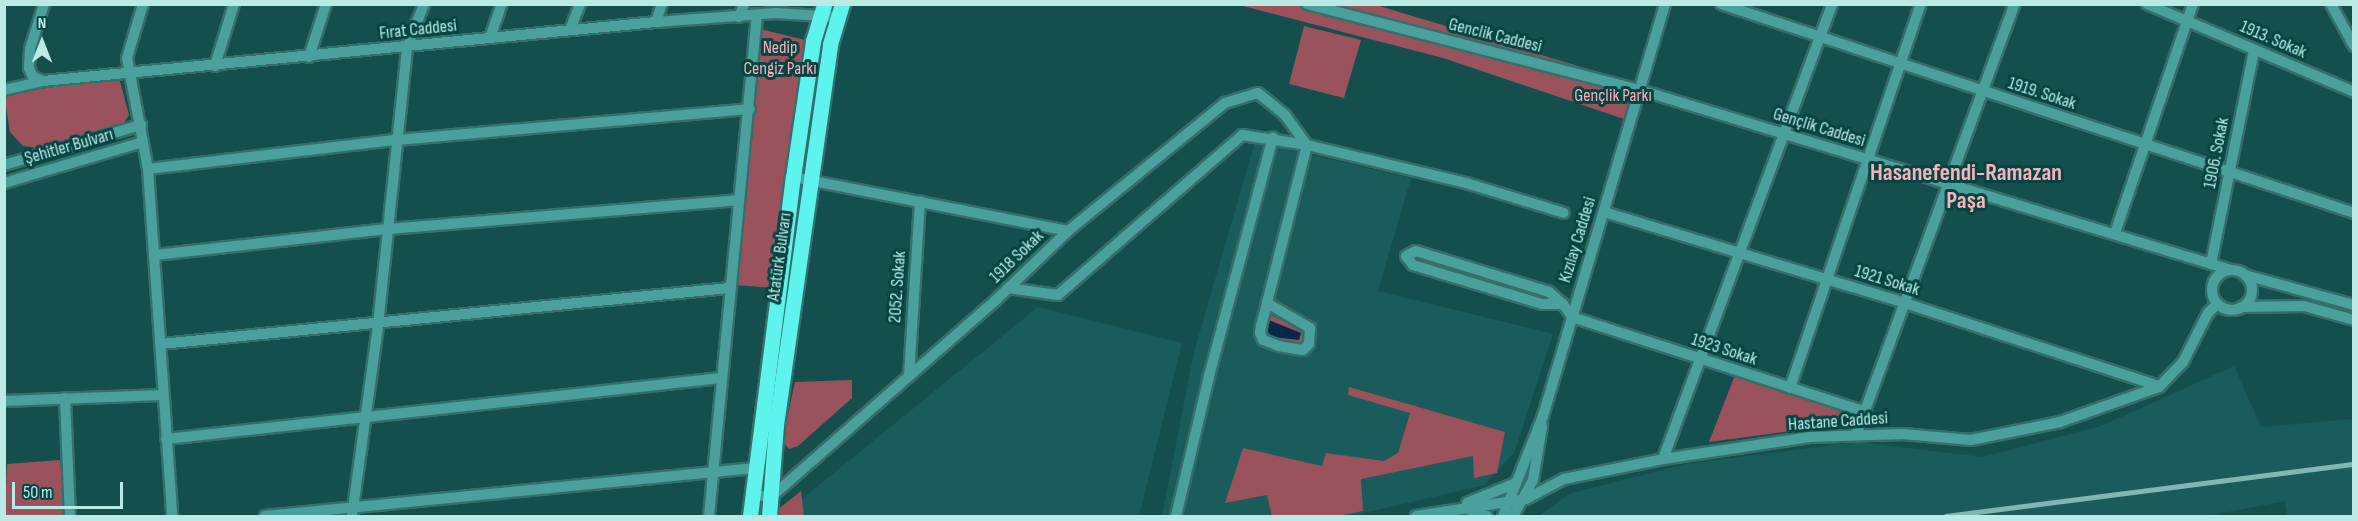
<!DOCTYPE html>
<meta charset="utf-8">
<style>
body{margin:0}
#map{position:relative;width:2358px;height:521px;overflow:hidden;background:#154f4d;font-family:"Sofia Sans Condensed",sans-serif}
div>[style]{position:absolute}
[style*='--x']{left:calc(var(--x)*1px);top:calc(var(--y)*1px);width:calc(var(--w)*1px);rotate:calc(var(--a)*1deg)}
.built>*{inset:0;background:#195c5b}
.green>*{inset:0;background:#9a525c}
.water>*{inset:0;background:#06284b}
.roads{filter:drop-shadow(2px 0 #366e6c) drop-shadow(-2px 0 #366e6c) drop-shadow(0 2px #366e6c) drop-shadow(0 -2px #366e6c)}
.minor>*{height:10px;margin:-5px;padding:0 5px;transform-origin:5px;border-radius:5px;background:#4aa09d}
.minor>.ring{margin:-5px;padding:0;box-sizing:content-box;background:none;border:10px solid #4aa09d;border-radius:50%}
.major>*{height:15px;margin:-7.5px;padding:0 7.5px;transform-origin:7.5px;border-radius:7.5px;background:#5ff3ee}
.rail>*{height:4.5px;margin:-2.25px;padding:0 2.25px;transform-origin:2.25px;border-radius:2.25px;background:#83b6b3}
span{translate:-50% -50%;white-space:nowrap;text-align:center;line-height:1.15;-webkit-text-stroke:6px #044443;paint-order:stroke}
.street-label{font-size:18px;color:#bae9e6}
.park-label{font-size:18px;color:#fdafb7}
.district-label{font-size:24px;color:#f8b3ba;font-weight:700}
.frame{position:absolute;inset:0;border:6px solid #bae9e6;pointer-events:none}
.north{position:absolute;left:12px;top:12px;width:60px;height:60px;-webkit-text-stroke:4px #044443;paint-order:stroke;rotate:0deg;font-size:16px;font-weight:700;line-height:24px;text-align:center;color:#bae9e6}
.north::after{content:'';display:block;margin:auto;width:21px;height:27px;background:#bae9e6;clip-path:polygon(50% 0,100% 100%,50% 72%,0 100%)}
.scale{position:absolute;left:12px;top:482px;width:111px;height:27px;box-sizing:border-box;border:3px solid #bae9e6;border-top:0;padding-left:8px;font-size:18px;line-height:21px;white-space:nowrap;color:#bae9e6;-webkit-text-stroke:4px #044443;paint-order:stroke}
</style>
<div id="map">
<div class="built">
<i style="clip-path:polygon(1255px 142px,1411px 178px,1378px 291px,1553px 334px,1514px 453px,1484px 485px,1351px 516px,1162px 516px,1194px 352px)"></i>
<i style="clip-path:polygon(1038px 307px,1182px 343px,1139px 516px,781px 516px)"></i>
<i style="clip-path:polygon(2234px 366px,2261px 427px,2353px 419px,2353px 516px,2287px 516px,2285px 501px,2207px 516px,1539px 516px,1569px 494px,1685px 464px,1857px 442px,1983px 457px,2101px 426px)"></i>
</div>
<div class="green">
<i style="clip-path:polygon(1239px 5px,1376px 5px,1638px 84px,1627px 120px,1443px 58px)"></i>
<i style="clip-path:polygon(1304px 26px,1361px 40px,1344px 98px,1289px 84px)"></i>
<i style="clip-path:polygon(760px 29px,805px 40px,774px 288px,735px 285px)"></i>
<i style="clip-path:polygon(119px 78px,129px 115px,121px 127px,38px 148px,23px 146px,10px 132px,4px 94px)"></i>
<i style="clip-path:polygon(1267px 313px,1303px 331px,1302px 342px,1293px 346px,1264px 335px)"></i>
<i style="clip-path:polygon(1735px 375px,1855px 415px,1837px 425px,1709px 442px)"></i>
<i style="clip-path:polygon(852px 380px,852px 398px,798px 446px,789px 449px,782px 441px,795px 382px)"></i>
<i style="clip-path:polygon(1349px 387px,1505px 432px,1497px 473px,1474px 478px,1473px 456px,1361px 479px,1363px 511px,1338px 516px,1272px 516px,1267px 495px,1225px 503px,1243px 448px,1322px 466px,1326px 453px,1384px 461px,1398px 453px,1410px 413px,1348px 395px)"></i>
<i style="clip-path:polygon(60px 460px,65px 515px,5px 516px,7px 464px)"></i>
<i style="clip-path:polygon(801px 491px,804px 516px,776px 516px,776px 511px)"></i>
</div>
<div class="water">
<i style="clip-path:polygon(1269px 320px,1301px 333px,1299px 340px,1272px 337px,1268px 332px)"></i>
</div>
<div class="roads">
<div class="minor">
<i style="--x:143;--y:4;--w:56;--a:106.5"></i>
<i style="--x:127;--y:58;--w:113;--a:79.3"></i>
<i style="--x:148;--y:169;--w:348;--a:86"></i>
<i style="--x:1307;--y:4;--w:344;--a:14.5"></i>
<i style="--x:1640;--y:90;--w:618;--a:16.94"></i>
<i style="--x:1721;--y:4;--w:667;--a:18.27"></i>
<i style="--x:2147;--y:4;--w:225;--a:23"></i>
<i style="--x:2331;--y:4;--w:48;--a:61.3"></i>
<i style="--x:739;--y:17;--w:14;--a:-69"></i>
<i style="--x:656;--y:22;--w:19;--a:-72"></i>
<i style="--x:570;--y:30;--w:28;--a:-69"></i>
<i style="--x:490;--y:38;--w:36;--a:-71"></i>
<i style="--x:309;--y:57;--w:56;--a:-72.2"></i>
<i style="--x:215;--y:66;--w:65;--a:-73"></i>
<i style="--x:43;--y:81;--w:11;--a:-158"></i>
<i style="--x:33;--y:77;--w:10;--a:-114"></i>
<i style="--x:29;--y:68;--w:19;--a:-87"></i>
<i style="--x:30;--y:49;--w:47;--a:-72.7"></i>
<i style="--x:4;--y:90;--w:40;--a:-13"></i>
<i style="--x:43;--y:81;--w:616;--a:-5.5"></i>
<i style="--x:656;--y:22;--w:120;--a:-4.3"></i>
<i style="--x:776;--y:13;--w:61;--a:3.8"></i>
<i style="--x:4;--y:165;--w:143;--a:-16.3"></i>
<i style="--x:148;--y:169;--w:250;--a:-6.7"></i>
<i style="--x:396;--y:140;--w:355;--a:-5"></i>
<i style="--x:793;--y:177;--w:280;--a:11.1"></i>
<i style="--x:4;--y:183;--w:145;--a:-16.4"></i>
<i style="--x:1604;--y:212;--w:314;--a:16.8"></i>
<i style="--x:1905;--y:303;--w:267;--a:18.1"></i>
<i style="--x:2115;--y:233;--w:242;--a:-71.2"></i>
<i style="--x:156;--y:255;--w:232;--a:-6.4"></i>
<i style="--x:387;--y:229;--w:353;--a:-4.7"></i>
<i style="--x:2211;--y:264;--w:218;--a:-78.6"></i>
<i class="ring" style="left:2212px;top:270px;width:30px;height:30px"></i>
<i style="--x:2245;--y:275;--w:113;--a:15.4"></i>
<i style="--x:1008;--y:288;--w:50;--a:8"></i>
<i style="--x:1058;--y:295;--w:244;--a:-41"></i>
<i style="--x:1242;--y:135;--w:66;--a:8.7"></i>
<i style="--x:1307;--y:145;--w:163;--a:13.4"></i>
<i style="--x:1466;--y:183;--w:102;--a:17"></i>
<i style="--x:1267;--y:303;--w:50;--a:30.2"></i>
<i style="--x:1310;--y:328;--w:16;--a:94"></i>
<i style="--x:1309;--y:344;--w:8;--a:135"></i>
<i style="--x:1303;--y:350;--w:24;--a:-171"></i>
<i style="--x:1279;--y:346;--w:17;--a:-159"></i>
<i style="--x:1263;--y:340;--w:8;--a:-113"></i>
<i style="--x:1260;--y:333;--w:7;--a:-82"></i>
<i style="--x:1261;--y:326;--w:24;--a:-75"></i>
<i style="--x:1267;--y:303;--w:163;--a:-75.8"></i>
<i style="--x:1563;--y:304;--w:21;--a:180"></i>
<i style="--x:1542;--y:304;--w:135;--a:-163.2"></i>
<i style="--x:1413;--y:265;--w:11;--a:-128"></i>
<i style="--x:1406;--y:256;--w:11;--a:-27"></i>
<i style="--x:1416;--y:251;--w:139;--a:17.1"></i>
<i style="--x:1549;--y:292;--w:18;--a:41"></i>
<i style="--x:1563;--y:304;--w:16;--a:55"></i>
<i style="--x:1572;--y:317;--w:309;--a:17.9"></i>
<i style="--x:2241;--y:307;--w:63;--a:-0.9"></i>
<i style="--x:2304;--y:306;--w:52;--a:15.6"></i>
<i style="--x:161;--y:344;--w:571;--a:-5.63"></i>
<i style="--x:909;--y:376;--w:175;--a:-86.4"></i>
<i style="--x:1790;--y:388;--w:406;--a:-71.2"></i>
<i style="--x:65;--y:398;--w:118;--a:87.6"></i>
<i style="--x:4;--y:401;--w:158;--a:-2.2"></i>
<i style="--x:1856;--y:435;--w:459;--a:-69.8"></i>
<i style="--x:166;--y:439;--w:558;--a:-6.27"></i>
<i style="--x:1663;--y:459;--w:485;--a:-69.6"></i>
<i style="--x:751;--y:495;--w:20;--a:6"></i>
<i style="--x:771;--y:497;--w:299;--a:-41.2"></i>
<i style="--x:996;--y:300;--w:100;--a:-43.8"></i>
<i style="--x:1068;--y:231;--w:203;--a:-39.2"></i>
<i style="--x:1225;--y:103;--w:34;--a:-17"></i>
<i style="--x:1258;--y:93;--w:35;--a:39"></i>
<i style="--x:1285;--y:115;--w:37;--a:54"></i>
<i style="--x:1467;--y:503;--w:53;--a:-22.2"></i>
<i style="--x:1468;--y:509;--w:20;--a:20"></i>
<i style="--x:265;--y:516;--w:490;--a:-5.6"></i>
<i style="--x:352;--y:516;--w:193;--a:-82.2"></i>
<i style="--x:378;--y:325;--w:279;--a:-84"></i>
<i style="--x:407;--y:48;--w:47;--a:-68.9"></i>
<i style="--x:709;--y:516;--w:503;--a:-84.53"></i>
<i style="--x:1176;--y:516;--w:144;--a:-76.7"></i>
<i style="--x:1209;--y:376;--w:247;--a:-75"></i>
<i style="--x:1416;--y:516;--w:111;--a:-8.8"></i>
<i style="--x:1526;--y:499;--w:43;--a:-27.8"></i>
<i style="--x:1564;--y:479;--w:101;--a:-11.4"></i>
<i style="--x:1663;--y:459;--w:149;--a:-8.5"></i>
<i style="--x:1810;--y:437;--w:93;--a:-1.8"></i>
<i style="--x:1903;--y:434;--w:68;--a:5"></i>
<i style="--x:1971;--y:440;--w:91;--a:-11.4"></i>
<i style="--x:2060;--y:422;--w:105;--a:-19.5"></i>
<i style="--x:2159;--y:387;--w:35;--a:-46"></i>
<i style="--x:2183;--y:362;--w:55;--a:-63"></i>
<i style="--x:2208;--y:313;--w:13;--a:-45"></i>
<i style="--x:1503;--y:516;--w:108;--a:-68.2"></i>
<i style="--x:1543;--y:416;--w:430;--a:-73.5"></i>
<i style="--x:1513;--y:516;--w:41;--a:-60.9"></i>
<i style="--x:1533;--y:480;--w:55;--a:-80.5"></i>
</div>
<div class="major">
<i style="--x:750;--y:516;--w:342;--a:-82.8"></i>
<i style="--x:793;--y:177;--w:137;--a:-81.6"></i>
<i style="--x:813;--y:41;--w:39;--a:-73"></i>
<i style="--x:769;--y:516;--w:91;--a:-85.6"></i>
<i style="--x:776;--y:425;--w:385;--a:-81.9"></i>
<i style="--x:830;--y:44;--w:42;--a:-73.3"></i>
</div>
</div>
<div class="rail">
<i style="--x:1946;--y:516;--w:411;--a:-7.3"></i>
</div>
<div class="street-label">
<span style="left:418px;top:30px;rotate:-6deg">Fırat Caddesi</span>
<span style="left:1495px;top:36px;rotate:14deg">Genclik Caddesi</span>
<span style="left:2273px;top:40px;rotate:23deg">1913. Sokak</span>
<span style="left:2042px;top:94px;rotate:18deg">1919. Sokak</span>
<span style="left:1819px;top:128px;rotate:17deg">Gençlik Caddesi</span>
<span style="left:69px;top:147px;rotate:-16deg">Şehitler Bulvarı</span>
<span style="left:2217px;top:153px;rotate:-79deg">1906. Sokak</span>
<span style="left:1578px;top:240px;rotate:-73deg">Kızılay Caddesi</span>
<span style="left:780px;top:257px;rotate:-82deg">Atatürk Bulvarı</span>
<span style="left:1017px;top:257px;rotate:-44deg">1918 Sokak</span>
<span style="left:1887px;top:281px;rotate:17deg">1921 Sokak</span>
<span style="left:898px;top:287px;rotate:-86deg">2052. Sokak</span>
<span style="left:1724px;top:350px;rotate:18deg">1923 Sokak</span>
<span style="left:1838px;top:422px;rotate:-4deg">Hastane Caddesi</span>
</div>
<div class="park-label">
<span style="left:780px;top:59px">Nedip<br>Cengiz Parkı</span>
<span style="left:1613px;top:96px">Gençlik Parkı</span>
</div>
<div class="district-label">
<span style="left:1966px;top:187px">Hasanefendi-Ramazan<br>Paşa</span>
</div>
<div class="frame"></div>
<div class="north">N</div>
<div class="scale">50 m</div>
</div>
